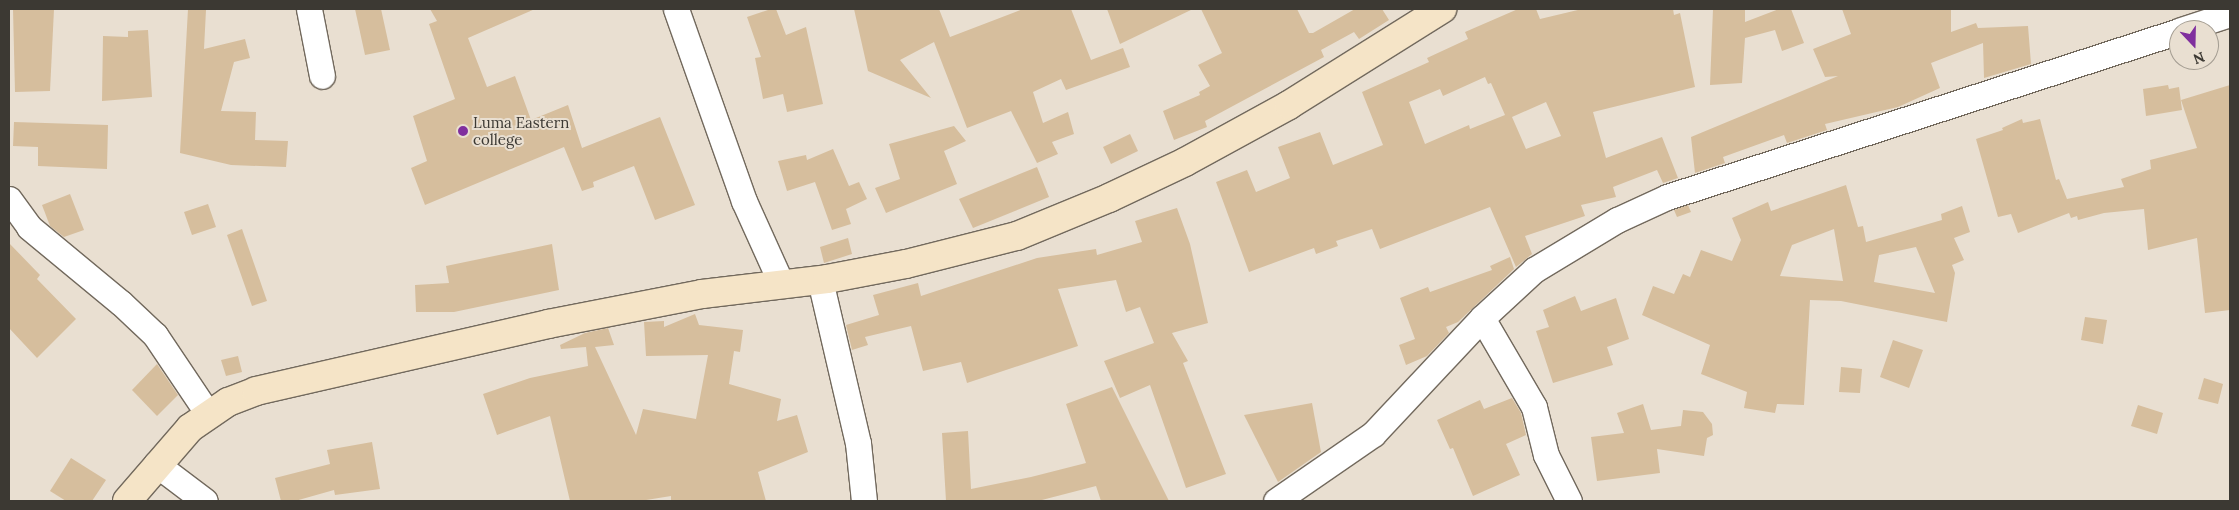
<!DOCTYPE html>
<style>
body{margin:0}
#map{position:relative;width:2239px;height:510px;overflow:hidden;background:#e9dfd1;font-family:Lora,serif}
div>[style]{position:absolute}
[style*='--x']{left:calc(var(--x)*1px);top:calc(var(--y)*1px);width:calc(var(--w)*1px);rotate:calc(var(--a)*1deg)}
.building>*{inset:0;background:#d6be9d}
.roads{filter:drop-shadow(1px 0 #72695d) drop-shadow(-1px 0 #72695d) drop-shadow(0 1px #72695d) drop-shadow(0 -1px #72695d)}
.street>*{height:25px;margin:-12.5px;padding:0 12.5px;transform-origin:12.5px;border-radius:12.5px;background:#fff}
.secondary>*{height:28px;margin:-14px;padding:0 14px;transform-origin:14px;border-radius:14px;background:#f5e4c7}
.dots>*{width:14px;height:14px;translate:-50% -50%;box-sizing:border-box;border:2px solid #e9dfd1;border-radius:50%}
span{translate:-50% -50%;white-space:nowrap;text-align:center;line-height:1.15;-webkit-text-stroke:4px #e9dfd1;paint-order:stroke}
.poi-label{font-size:15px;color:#3c3933}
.left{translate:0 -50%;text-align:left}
.frame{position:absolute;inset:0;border:10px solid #3c3933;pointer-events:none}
.north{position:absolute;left:2169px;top:20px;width:50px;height:50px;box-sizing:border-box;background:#e9dfd1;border:1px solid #a49d92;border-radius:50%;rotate:159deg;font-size:14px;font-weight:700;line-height:20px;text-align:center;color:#3c3933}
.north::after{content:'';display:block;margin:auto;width:18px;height:22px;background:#802f9e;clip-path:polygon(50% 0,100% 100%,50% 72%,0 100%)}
</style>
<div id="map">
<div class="building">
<i style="clip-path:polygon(13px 9px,54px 9px,50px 91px,15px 92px)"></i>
<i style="clip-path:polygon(188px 9px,206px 10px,204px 49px,245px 39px,250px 58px,234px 62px,221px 111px,256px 112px,255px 140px,288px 141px,286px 167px,231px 165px,180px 153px)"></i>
<i style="clip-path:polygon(355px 9px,381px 9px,390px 50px,365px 55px)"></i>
<i style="clip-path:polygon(430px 9px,535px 9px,468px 38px,487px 87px,515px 76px,531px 120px,568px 105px,582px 148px,660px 117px,695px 205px,655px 220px,634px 166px,593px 182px,594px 187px,582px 191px,564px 147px,425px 205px,411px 168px,427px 161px,413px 116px,455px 99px,429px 24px,437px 21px)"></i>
<i style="clip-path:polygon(771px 9px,776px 9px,786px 35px,806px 27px,823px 104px,787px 112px,783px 94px,763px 99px,755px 58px,761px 57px,747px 17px)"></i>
<i style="clip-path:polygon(854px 9px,939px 9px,950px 37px,1023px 9px,1071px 9px,1091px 60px,1123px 48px,1130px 67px,1066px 90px,1061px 79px,1033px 92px,1043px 123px,1068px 112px,1074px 134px,1052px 142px,1058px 154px,1037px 163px,1011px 111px,967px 128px,934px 42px,900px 60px,931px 98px,868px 71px)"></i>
<i style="clip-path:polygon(1107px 9px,1193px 9px,1120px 44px)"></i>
<i style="clip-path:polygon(1201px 9px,1297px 9px,1309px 33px,1313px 33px,1355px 9px,1382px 9px,1389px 20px,1359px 39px,1354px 32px,1321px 50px,1324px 57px,1205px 121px,1207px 127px,1174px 140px,1163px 111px,1200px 95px,1199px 92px,1210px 86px,1198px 65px,1222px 53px)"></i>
<i style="clip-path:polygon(evenodd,1518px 9px,1536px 9px,1540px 19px,1582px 9px,1673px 9px,1674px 15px,1680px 13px,1695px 87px,1593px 112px,1606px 158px,1662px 137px,1678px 178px,1663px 183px,1657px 170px,1613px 187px,1616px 197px,1581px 205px,1585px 216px,1525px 236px,1532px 254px,1516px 267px,1490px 207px,1380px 249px,1372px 229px,1336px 241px,1338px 246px,1316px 254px,1314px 248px,1249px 272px,1216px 182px,1247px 170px,1256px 192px,1290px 178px,1278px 147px,1320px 132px,1333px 165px,1383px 145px,1362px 92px,1429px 62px,1427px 58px,1468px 39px,1465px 32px,1518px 9px,1485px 77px,1488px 84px,1491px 83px,1505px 115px,1470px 129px,1469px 125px,1425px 144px,1409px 102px,1440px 89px,1443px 96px,1485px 77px,1518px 9px,1546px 102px,1561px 136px,1526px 149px,1512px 117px,1546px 102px)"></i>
<i style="clip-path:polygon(1713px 9px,1745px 9px,1745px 22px,1779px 9px,1791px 9px,1804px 43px,1782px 51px,1775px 30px,1745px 38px,1742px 83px,1710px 85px)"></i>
<i style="clip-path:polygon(1842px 9px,1951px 9px,1951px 32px,1976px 23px,1978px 28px,2028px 26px,2031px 64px,1984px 78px,1983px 43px,1931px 63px,1940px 88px,1898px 107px,1825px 124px,1827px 130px,1787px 143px,1784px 135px,1723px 157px,1725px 163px,1695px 173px,1691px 137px,1838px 76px,1825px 77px,1813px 49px,1851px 34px)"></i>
<i style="clip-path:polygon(148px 30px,152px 97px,102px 101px,103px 36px,128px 37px,128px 31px)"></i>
<i style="clip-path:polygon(2168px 85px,2169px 89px,2179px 87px,2182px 110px,2146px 116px,2143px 89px)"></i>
<i style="clip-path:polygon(2230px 85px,2230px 310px,2205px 313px,2197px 238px,2148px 250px,2144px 209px,2104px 213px,2078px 220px,2077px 216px,2071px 218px,2069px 213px,2018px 233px,2011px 214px,1998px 217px,1976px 139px,2003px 130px,2002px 128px,2022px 119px,2023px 123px,2040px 119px,2056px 180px,2059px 179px,2067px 199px,2124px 187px,2121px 179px,2151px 169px,2150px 160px,2197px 148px,2181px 100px)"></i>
<i style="clip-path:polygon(14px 122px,108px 125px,107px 169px,38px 166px,38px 147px,13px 146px)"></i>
<i style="clip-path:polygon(954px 126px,966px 141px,944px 151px,957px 184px,886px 213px,875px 188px,900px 179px,889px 144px)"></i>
<i style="clip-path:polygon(1130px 134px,1138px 151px,1111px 164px,1103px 147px)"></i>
<i style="clip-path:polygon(833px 149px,849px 186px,859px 182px,867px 199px,846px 209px,851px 224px,832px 230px,815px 182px,787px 191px,778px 161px,806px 155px,807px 160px)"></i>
<i style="clip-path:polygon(1037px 167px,1049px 197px,973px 228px,959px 199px)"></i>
<i style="clip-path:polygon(evenodd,1846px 185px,1858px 227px,1863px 226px,1866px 242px,1942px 220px,1941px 214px,1962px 206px,1970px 232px,1954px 238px,1964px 260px,1952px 265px,1955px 273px,1947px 322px,1841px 301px,1810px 300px,1804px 405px,1777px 404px,1775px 413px,1744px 408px,1747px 392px,1701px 374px,1710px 345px,1642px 315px,1653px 286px,1674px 294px,1683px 274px,1690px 277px,1701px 250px,1732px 261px,1741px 240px,1732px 218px,1768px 202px,1771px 211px,1846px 185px,1834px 229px,1843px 281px,1780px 276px,1792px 245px,1834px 229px,1846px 185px,1916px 247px,1935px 293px,1874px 282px,1879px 255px,1916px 247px)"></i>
<i style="clip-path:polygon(70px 194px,84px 230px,64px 237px,50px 226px,42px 205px)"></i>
<i style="clip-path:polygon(208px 204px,216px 227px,192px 235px,184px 212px)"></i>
<i style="clip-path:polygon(1688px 205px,1691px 212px,1677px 217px,1674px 210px)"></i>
<i style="clip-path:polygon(1177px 208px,1190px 244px,1208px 323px,1172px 333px,1188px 361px,1183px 363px,1226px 474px,1186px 488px,1150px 385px,1120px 398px,1104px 361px,1154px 343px,1140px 307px,1126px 312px,1116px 280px,1058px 289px,1078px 346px,967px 383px,961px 362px,923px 371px,911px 326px,865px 337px,868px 345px,852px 350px,846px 325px,879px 315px,873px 295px,918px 283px,921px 296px,1037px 258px,1096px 249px,1097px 255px,1142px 242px,1135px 221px)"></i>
<i style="clip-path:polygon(242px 229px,267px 301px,252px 306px,227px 235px)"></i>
<i style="clip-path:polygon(848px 238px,852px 254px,824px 263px,820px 247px)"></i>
<i style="clip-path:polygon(9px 243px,40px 275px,37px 279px,76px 319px,37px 358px,9px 328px)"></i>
<i style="clip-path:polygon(552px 244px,559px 290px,454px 312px,416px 312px,415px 285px,449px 283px,446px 266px)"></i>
<i style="clip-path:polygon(1510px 257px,1514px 269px,1458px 322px,1446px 327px,1449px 333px,1427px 356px,1406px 365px,1399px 345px,1415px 339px,1400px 298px,1428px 287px,1430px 292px,1492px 270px,1490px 266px)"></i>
<i style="clip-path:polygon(1575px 296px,1581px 311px,1616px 298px,1629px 339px,1607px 347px,1613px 365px,1553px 383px,1536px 331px,1549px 327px,1543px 310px)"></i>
<i style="clip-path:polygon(695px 314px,699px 325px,743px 330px,740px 352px,734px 351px,729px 384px,781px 399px,777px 421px,797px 415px,808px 452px,758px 472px,766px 501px,671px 501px,671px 496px,640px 501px,570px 501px,550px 416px,497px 435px,483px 394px,530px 378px,588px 366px,586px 347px,561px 349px,560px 345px,585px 333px,608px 328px,614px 345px,595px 347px,636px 435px,643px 409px,696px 419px,708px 355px,646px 356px,644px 322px,664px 321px,664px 327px)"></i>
<i style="clip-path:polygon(2085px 317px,2107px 320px,2103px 344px,2081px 340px)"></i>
<i style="clip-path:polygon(1893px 340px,1923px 350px,1909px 388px,1880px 377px)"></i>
<i style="clip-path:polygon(238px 356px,242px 372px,226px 376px,221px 360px)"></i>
<i style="clip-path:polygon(157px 364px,178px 395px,157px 416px,132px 390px)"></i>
<i style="clip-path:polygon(1841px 367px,1862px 369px,1860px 393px,1839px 392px)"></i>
<i style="clip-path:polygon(2204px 378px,2223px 384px,2218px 404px,2198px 399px)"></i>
<i style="clip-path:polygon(1112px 387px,1169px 501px,1101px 501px,1096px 486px,1038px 501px,946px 501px,942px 433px,968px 431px,971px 489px,1031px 477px,1086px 463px,1066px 404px)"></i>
<i style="clip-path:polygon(1512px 398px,1521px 413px,1526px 435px,1506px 444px,1520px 475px,1473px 496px,1453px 448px,1450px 449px,1437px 420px,1480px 400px,1484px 409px)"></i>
<i style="clip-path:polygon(1312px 403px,1321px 452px,1278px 482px,1244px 415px)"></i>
<i style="clip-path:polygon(1643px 404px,1651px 430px,1681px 426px,1683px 410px,1703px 412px,1712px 424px,1713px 435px,1707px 438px,1704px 456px,1657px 449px,1660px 473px,1597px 481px,1591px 437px,1624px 433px,1617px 413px)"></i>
<i style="clip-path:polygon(2138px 405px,2163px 413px,2157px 434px,2131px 426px)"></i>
<i style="clip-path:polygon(372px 442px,380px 489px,335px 495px,334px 490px,295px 501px,281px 501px,275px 478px,330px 464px,327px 450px)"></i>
<i style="clip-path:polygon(71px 458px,106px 480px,92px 501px,66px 501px,50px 491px)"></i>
</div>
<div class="roads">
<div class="street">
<i style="--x:309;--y:9;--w:68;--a:79"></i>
<i style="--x:676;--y:9;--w:204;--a:70.5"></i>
<i style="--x:744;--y:201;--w:90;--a:65.7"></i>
<i style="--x:2181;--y:30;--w:52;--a:-18.1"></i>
<i style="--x:9;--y:199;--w:34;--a:54"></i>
<i style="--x:29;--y:227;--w:119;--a:39.6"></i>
<i style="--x:121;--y:303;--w:47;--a:43.3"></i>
<i style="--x:155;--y:335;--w:95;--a:56.1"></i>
<i style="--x:820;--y:280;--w:167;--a:76.9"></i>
<i style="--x:858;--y:443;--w:58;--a:84.1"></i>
<i style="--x:1482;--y:318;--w:103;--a:59.7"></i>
<i style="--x:1534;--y:407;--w:49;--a:76"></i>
<i style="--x:1546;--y:455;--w:51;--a:63.4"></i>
<i style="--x:156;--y:464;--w:61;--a:37.1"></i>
<i style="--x:1276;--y:501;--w:118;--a:-34.6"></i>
<i style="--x:1373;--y:434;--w:159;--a:-46.8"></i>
<i style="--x:1482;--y:318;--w:71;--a:-42.7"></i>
<i style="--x:1534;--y:270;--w:97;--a:-31.1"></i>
<i style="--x:1617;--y:220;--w:55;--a:-24.7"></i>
<i style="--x:1667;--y:197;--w:538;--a:-17.96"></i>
</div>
<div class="secondary">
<i style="--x:127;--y:501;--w:96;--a:-49.2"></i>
<i style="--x:190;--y:428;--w:46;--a:-34.4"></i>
<i style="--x:228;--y:402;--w:30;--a:-21"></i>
<i style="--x:256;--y:391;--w:300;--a:-12.9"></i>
<i style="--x:548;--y:324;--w:157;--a:-11"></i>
<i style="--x:702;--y:294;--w:126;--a:-6.8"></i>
<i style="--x:827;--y:279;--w:80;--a:-10.8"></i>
<i style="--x:906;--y:264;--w:114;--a:-14.2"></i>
<i style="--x:1017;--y:236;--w:100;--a:-22.4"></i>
<i style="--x:1109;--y:198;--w:84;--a:-25.3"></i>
<i style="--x:1185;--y:162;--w:119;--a:-28.7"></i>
<i style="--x:1289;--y:105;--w:181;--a:-32.1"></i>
</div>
</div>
<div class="dots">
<i style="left:463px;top:131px;background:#802f9e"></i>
</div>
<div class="poi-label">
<span class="left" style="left:473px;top:131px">Luma Eastern<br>college</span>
</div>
<div class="frame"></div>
<div class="north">N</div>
</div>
